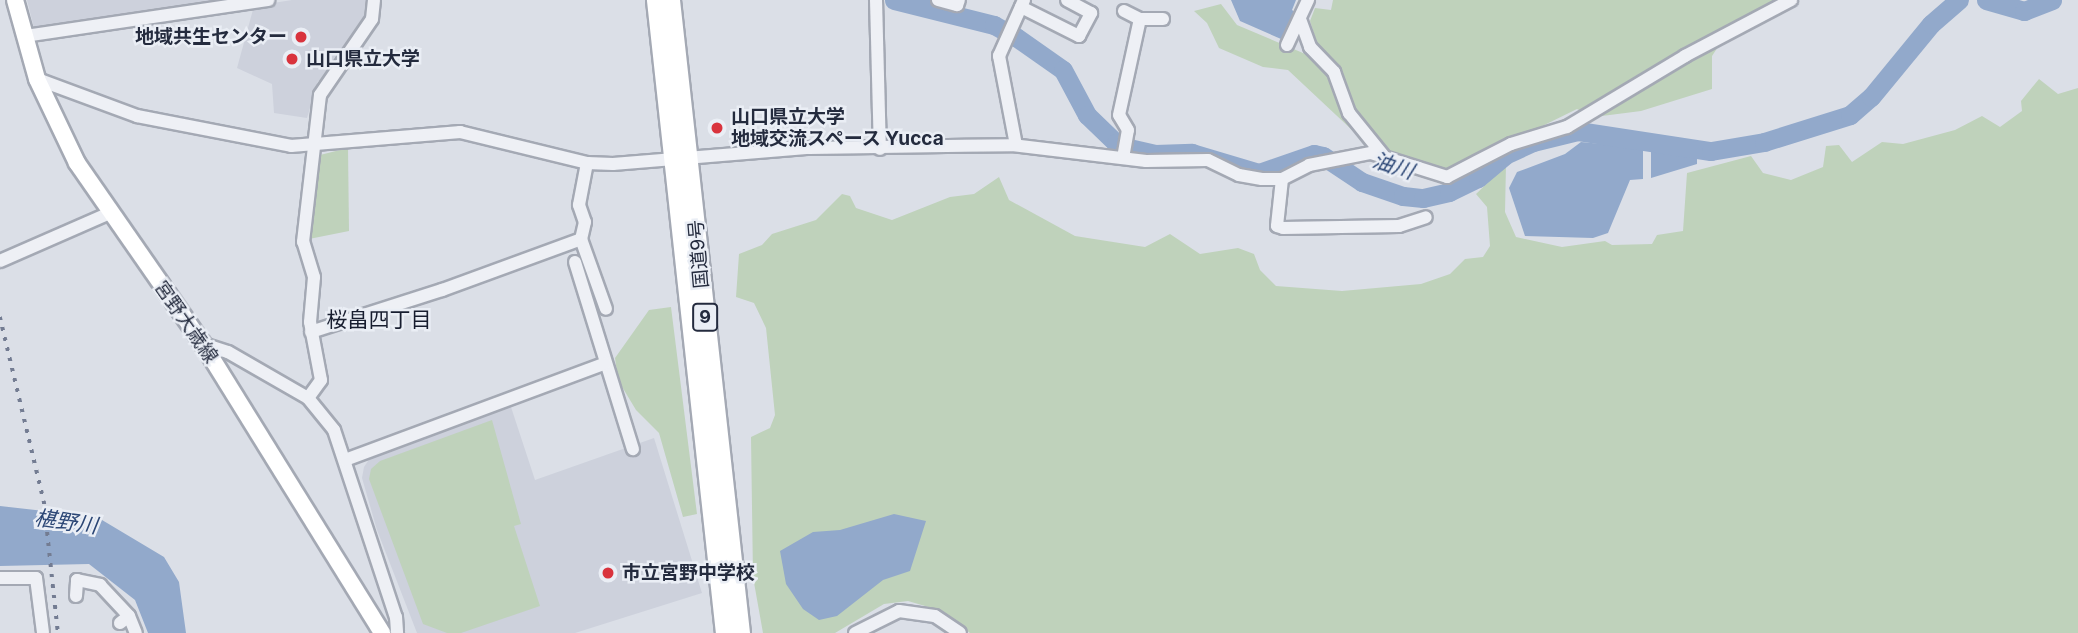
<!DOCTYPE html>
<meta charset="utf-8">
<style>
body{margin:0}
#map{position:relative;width:2078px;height:633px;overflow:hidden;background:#dbdfe7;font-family:Inter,"Noto Sans JP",sans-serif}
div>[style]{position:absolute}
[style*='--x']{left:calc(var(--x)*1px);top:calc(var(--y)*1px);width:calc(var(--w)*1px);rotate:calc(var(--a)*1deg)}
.built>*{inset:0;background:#cdd1dc}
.green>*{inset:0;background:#bfd2bb}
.water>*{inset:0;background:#92a9cb}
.river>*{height:19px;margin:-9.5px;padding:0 9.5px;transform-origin:9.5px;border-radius:9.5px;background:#92a9cb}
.roads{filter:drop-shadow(2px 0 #a4a9b4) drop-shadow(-2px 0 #a4a9b4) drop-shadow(0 2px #a4a9b4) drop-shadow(0 -2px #a4a9b4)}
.minor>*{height:12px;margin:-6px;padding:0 6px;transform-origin:6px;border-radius:6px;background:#eef0f5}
.secondary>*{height:16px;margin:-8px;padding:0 8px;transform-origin:8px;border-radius:8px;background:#fff}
.trunk>*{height:19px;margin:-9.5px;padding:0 9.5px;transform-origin:9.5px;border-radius:9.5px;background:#fff}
.rail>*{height:3.5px;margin-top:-1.75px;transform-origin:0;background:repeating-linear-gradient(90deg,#737c92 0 3.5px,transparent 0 10.5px)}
.dots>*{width:19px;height:19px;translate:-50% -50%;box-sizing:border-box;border:4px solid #eaeef5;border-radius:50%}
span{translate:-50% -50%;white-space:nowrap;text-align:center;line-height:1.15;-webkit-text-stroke:5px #eaeef5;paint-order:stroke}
.shield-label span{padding:2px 5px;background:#eaeef5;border:2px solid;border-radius:5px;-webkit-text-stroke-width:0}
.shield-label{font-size:18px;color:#242b3e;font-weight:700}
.poi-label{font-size:19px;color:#242b3e;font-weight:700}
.right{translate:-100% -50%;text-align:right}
.left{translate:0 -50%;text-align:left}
.street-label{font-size:19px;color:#242b3e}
.water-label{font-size:21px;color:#2b4675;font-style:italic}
.neighbourhood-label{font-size:21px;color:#171d2f}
</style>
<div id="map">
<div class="built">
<i style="clip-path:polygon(27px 0,247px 0,35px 32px)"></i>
<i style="clip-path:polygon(292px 0,370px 0,369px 21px,326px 81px,318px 81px,307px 118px,274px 113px,272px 84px,237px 68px,254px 6px)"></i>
<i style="clip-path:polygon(511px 407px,535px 480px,654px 438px,702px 593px,575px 633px,417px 633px,377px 530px,362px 478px,364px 467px,370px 458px)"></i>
</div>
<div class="green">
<i style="clip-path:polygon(1333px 0,1778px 0,1733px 24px,1712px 56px,1712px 89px,1641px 111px,1594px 117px,1577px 109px,1512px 141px,1464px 182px,1447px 187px,1442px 171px,1385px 149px,1370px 126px,1352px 130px,1288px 70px,1263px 67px,1219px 48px,1207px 23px,1194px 11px,1221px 4px,1237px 25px,1310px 56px,1317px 43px,1310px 21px,1315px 8px,1331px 10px)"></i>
<i style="clip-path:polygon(2039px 79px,2058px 94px,2078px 88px,2078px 633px,970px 633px,942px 611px,908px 601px,884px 604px,835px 633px,763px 633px,753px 577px,751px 437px,770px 428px,775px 415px,766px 328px,754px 303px,736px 297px,739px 254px,762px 245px,772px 234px,816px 220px,842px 194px,850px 196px,856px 208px,892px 220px,950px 197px,974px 194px,999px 177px,1009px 200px,1075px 236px,1145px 247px,1170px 234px,1200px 254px,1238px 248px,1254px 254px,1260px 270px,1276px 286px,1342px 291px,1421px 284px,1450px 274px,1465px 259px,1483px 257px,1490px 246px,1487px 207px,1476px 194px,1506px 165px,1505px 212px,1516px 237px,1562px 247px,1605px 241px,1612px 245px,1652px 244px,1657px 235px,1683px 231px,1687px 173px,1751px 156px,1763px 173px,1791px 180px,1823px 167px,1826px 146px,1839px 145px,1852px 162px,1882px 142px,1903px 144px,1955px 130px,1982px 116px,2000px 127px,2022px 111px,2021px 101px)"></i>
<i style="clip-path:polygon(348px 148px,349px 231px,309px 239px,313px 174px,320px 155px)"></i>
<i style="clip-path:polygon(671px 307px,697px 514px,683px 517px,659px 433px,636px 410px,618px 380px,615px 358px,649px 310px)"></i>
<i style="clip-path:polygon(492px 420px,521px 524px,514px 526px,540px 606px,461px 633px,447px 633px,423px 624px,369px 479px,371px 469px,380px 461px)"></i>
</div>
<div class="water">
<i style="clip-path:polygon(1231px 0,1296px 0,1292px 10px,1296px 13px,1281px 39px,1240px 21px)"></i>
<i style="clip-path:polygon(1581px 142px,1643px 148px,1643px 179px,1630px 180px,1608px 233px,1593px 238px,1525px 236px,1509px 188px,1517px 172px,1565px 154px)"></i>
<i style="clip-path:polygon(1651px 151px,1697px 156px,1697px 164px,1651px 178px)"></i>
<i style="clip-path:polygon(0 506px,97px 517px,164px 557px,179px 582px,186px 633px,148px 633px,135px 600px,89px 564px,0 566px)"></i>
<i style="clip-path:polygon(894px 514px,926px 521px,910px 571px,883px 580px,837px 616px,819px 620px,803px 609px,786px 584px,780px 551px,813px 532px,840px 530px)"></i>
</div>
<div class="river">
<i style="--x:894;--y:0;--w:103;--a:14"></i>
<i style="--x:994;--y:25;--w:25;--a:29"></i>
<i style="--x:1016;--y:37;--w:57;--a:35.1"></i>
<i style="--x:1063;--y:70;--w:51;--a:61.9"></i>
<i style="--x:1087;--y:115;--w:40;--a:44"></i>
<i style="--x:1116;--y:143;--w:14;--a:21"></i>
<i style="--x:1129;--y:148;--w:27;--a:13"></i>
<i style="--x:1155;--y:154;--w:37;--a:-2"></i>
<i style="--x:1192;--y:153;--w:70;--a:16.6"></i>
<i style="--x:1259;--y:173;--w:58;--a:-19.1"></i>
<i style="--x:1314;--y:154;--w:9;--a:13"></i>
<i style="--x:1323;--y:156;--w:47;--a:33.7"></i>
<i style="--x:1362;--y:182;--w:43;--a:18.9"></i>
<i style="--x:1403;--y:196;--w:20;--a:6"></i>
<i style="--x:1423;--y:198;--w:27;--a:-13"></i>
<i style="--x:1449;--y:192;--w:32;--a:-26"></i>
<i style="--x:1478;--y:178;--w:35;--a:-40"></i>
<i style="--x:1505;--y:155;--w:31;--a:-25"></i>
<i style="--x:1533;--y:142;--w:46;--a:-13.7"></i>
<i style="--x:1578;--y:131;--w:134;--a:8.6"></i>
<i style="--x:1711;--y:151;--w:54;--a:-9.6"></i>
<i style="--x:1764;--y:142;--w:90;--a:-17.4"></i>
<i style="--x:1850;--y:115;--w:28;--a:-41"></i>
<i style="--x:1871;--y:97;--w:94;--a:-50.6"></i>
<i style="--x:1931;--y:24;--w:37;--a:-41"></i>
<i style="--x:1986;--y:0;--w:40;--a:16"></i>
<i style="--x:2024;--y:11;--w:30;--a:-21"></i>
</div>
<div class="roads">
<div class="minor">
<i style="--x:876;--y:0;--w:149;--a:88.5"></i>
<i style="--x:938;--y:0;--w:20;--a:15"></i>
<i style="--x:957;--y:5;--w:5;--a:-68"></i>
<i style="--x:1021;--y:7;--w:65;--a:26.6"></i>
<i style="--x:1079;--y:36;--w:26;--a:-62"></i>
<i style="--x:1091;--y:13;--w:27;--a:-152"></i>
<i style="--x:1124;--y:11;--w:18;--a:27"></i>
<i style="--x:1300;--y:19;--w:30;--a:70"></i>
<i style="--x:1310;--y:47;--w:35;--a:46"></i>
<i style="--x:1334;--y:72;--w:44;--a:69.9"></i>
<i style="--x:1349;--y:113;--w:54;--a:51"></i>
<i style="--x:25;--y:36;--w:246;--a:-8.4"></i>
<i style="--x:1287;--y:45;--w:50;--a:-65"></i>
<i style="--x:37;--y:79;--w:107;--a:20.3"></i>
<i style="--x:137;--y:116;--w:157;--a:11"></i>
<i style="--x:291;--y:146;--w:170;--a:-4.7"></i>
<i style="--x:460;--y:132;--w:131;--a:13.7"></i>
<i style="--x:587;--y:163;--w:26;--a:2"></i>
<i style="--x:613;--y:164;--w:197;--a:-4.7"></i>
<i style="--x:809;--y:148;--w:203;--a:-0.8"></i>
<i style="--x:1012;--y:145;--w:135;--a:6.8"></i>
<i style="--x:1146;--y:161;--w:62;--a:-0.9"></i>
<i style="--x:1208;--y:160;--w:34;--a:26"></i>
<i style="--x:1239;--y:175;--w:23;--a:10"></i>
<i style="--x:1262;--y:179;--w:20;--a:0"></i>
<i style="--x:1282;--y:179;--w:30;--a:-27"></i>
<i style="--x:1309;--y:165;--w:63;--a:-11"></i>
<i style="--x:1371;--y:153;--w:80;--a:17.5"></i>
<i style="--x:1447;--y:177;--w:72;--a:-27.3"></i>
<i style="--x:1511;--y:144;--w:59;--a:-16.9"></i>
<i style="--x:1567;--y:127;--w:138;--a:-31"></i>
<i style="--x:1685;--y:56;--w:120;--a:-27.8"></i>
<i style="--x:1016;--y:145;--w:91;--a:-100.8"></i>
<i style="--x:999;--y:56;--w:61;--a:-65.9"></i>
<i style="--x:1123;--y:158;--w:28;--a:-80"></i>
<i style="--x:1128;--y:130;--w:17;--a:-121"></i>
<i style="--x:1119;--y:115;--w:98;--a:-77.7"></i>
<i style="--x:1140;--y:19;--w:23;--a:0"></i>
<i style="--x:587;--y:163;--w:43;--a:100.8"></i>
<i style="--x:579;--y:205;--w:18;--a:71"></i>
<i style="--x:585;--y:222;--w:17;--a:103"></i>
<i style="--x:581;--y:239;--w:74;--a:70.3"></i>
<i style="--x:1282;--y:179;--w:47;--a:96.1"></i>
<i style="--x:1277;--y:226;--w:6;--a:18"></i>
<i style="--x:1283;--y:228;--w:116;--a:-1"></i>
<i style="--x:1399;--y:226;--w:28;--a:-18"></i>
<i style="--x:0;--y:261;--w:120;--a:-23.6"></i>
<i style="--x:575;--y:262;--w:196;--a:72.8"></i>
<i style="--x:311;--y:332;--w:138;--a:-17.8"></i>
<i style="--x:442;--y:290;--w:148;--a:-20.1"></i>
<i style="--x:203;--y:344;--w:26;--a:18"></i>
<i style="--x:228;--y:352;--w:92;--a:29.9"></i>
<i style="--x:308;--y:398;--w:41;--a:50.9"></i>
<i style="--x:334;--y:430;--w:197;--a:71.7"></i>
<i style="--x:396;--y:617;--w:16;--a:86"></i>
<i style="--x:308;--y:398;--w:22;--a:-54"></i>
<i style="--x:321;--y:380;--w:59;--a:-100.7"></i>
<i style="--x:310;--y:322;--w:45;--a:-84.9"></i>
<i style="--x:314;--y:277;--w:37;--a:-107"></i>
<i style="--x:303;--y:242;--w:148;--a:-83.4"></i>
<i style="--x:320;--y:95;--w:92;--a:-55.6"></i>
<i style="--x:372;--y:19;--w:19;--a:-84"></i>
<i style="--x:345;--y:460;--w:278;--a:-20.4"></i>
<i style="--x:0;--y:578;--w:36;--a:0"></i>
<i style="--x:36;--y:578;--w:55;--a:82.7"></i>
<i style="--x:76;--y:596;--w:16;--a:-86"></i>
<i style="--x:77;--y:580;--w:24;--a:12"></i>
<i style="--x:100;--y:585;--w:42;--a:46.9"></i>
<i style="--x:120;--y:623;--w:11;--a:-38"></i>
<i style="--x:129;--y:616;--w:18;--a:68"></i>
<i style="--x:855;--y:633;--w:49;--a:-26.6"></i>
<i style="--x:899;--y:611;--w:36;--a:8"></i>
<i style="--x:935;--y:616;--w:30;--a:34"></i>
</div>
<div class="secondary">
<i style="--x:15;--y:0;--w:82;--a:74.4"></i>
<i style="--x:37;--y:79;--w:93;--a:64.5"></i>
<i style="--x:77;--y:163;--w:221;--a:55.2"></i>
<i style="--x:203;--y:344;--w:340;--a:58.2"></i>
</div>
<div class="trunk">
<i style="--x:656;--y:0;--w:637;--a:83.78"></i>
<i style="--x:670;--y:0;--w:637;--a:83.69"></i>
</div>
</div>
<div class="rail">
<i style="--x:0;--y:317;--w:189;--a:76.6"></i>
<i style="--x:44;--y:501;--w:133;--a:83.9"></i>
</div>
<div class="dots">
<i style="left:301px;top:37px;background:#d9333d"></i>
<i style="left:292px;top:59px;background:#d9333d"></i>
<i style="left:717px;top:128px;background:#d9333d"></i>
<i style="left:608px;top:573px;background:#d9333d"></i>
</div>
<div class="shield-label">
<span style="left:705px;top:317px">9</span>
</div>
<div class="poi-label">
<span class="right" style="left:287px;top:37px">地域共生センター</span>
<span class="left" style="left:306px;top:59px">山口県立大学</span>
<span class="left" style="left:731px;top:128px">山口県立大学<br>地域交流スペース Yucca</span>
<span class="left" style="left:622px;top:573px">市立宮野中学校</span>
</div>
<div class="street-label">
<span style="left:699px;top:254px;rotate:-95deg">国道9号</span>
<span style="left:186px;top:322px;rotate:55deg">宮野大歳線</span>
</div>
<div class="water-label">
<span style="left:1393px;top:166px;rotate:18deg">油川</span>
<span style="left:66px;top:522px;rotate:8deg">椹野川</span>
</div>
<div class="neighbourhood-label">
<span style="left:379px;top:320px">桜畠四丁目</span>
</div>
</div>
